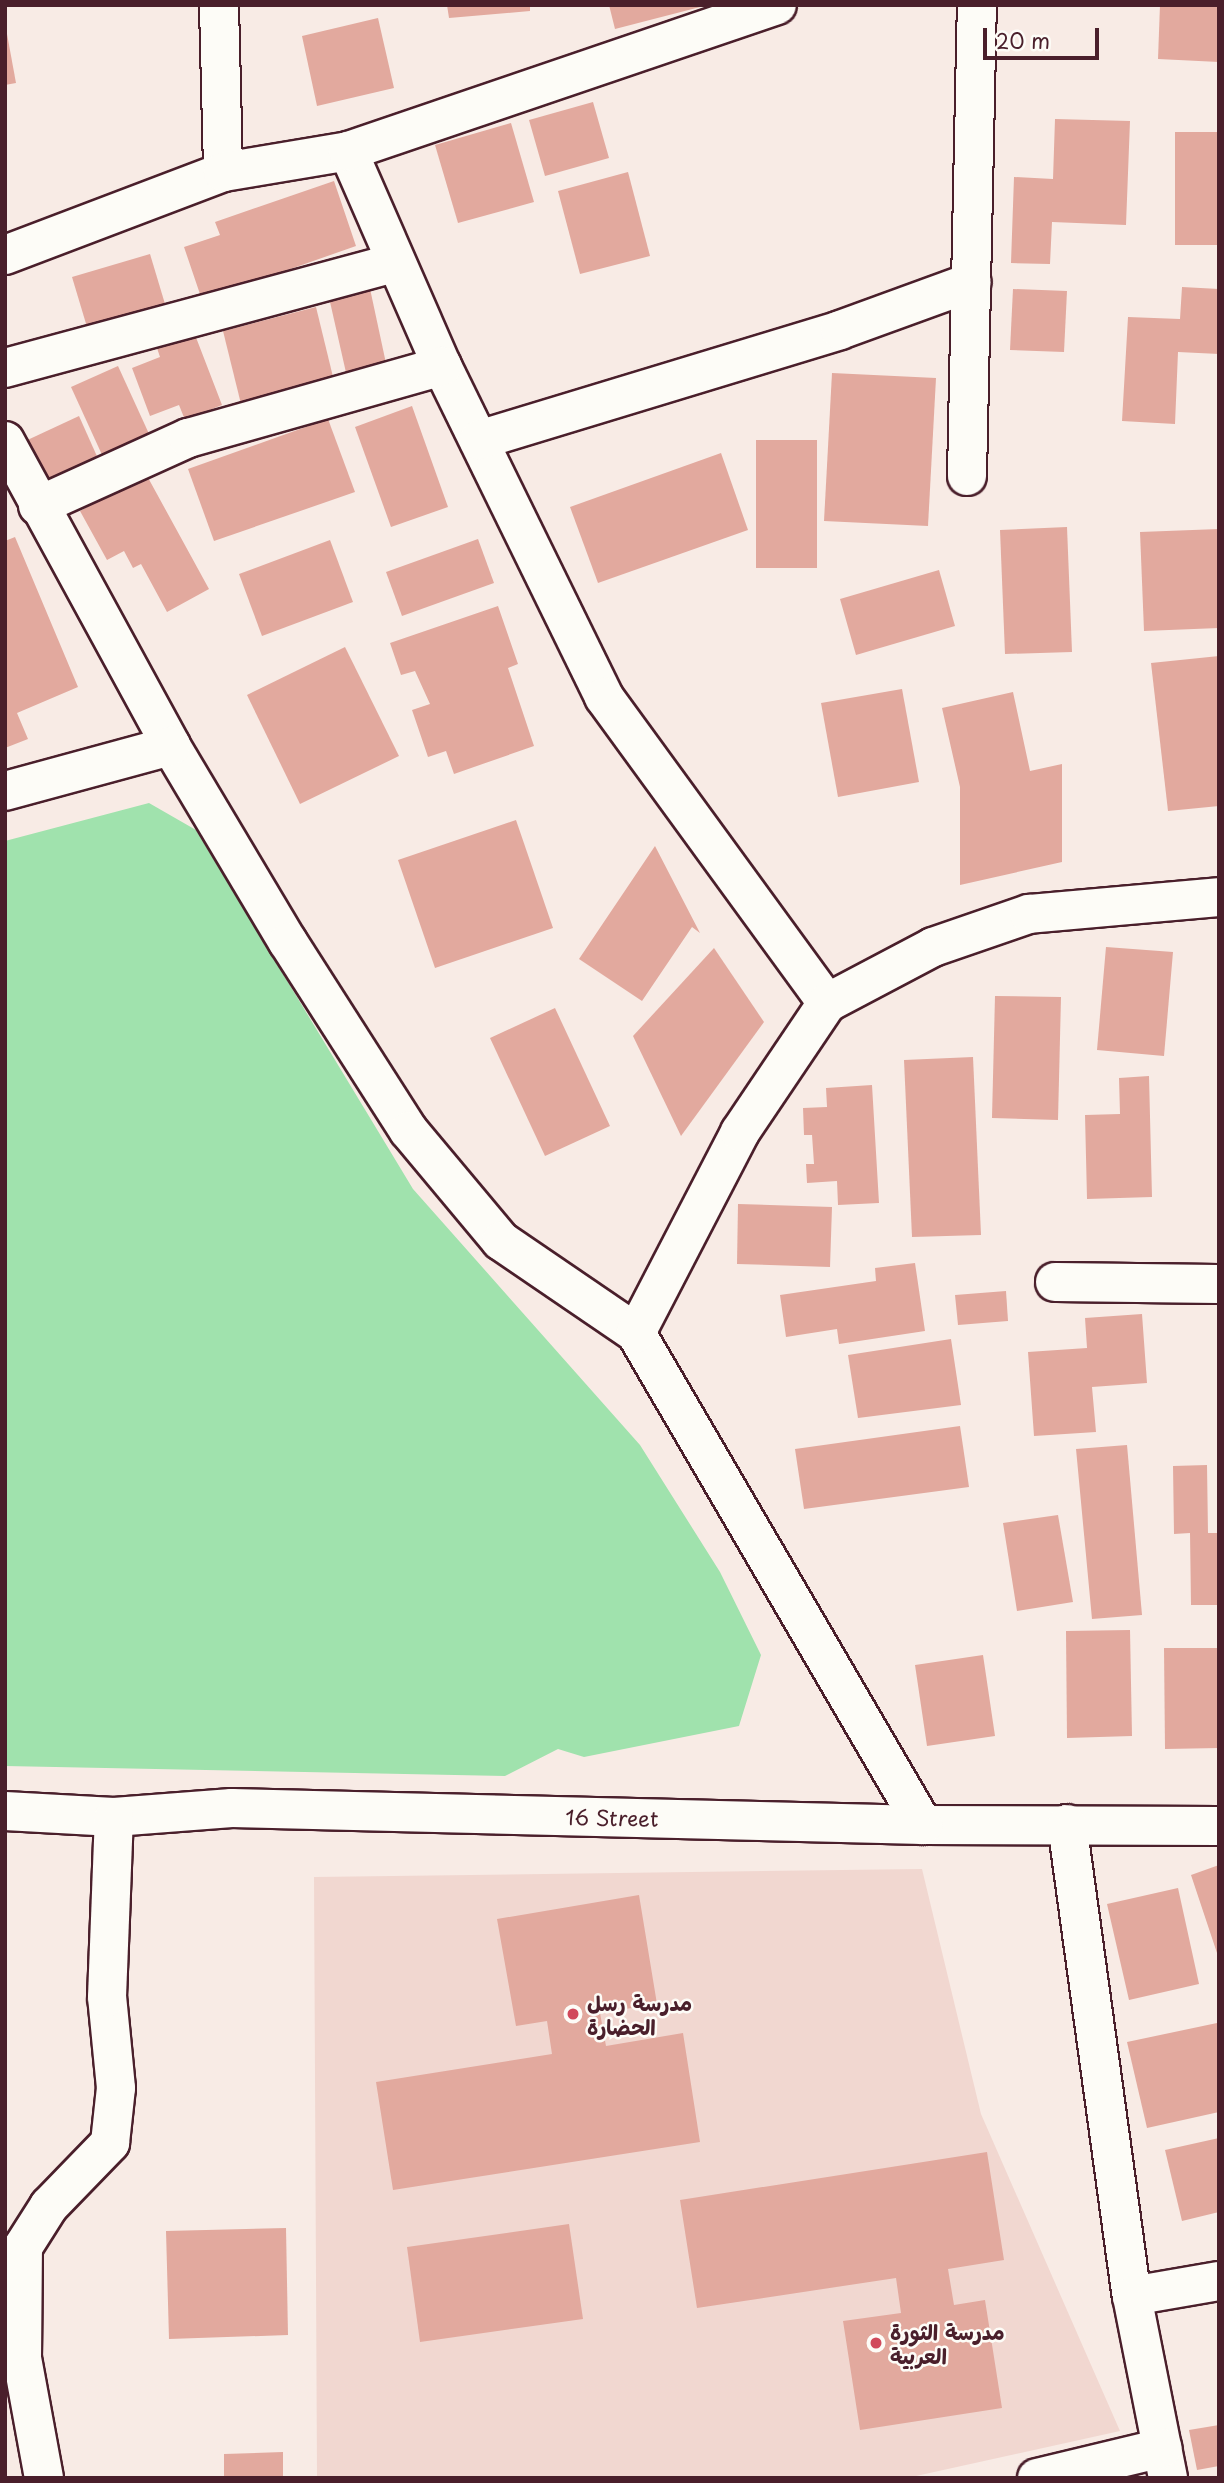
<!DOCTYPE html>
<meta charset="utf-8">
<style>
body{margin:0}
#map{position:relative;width:1224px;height:2483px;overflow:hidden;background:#f8ebe5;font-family:"Playpen Sans","Playpen Sans Arabic",sans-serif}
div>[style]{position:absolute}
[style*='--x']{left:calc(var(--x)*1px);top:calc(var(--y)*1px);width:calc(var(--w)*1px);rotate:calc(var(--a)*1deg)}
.built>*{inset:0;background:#f1d7d0}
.green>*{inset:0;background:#a0e2ad}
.building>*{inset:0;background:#e2a99e}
.roads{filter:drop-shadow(2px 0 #4a1f2b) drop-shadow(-2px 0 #4a1f2b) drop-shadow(0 2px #4a1f2b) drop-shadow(0 -2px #4a1f2b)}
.minor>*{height:38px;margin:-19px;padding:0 19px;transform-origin:19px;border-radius:19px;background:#fdfcf7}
.dots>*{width:19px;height:19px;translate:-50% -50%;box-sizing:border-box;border:4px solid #fdfcf7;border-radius:50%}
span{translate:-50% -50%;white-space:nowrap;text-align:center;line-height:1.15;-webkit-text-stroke:5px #fdfcf7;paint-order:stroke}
.street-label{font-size:21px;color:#4a1f2b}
.poi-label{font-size:21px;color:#4a1f2b;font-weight:700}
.left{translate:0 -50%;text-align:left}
.frame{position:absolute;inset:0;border:7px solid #4a1f2b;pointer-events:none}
.scale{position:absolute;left:983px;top:28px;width:116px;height:32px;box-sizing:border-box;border:4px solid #4a1f2b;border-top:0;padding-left:9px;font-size:21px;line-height:24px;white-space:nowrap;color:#4a1f2b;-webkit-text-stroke:5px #fdfcf7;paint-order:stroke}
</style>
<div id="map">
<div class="built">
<i style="clip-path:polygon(922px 1869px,981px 2114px,1120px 2431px,907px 2478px,317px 2478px,314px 1877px)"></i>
</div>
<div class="green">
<i style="clip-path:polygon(149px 803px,196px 830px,413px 1189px,640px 1445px,720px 1572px,761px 1655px,739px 1726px,584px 1757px,558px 1749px,505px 1776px,5px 1766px,5px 841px)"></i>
</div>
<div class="building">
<i style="clip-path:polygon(447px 5px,530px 5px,530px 11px,449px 18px)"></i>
<i style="clip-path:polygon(609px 5px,704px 5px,704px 6px,615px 29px)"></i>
<i style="clip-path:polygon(1160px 5px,1219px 5px,1219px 62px,1158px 59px)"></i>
<i style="clip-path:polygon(378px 18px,394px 88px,317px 106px,302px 36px)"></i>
<i style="clip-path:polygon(5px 23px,16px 83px,5px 85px)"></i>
<i style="clip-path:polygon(593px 102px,609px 158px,545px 176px,529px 120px)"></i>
<i style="clip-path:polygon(1055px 119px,1130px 121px,1126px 225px,1052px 222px,1050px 264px,1011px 263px,1014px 177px,1053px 179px)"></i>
<i style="clip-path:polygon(511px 123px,534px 202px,458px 223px,435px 145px)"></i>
<i style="clip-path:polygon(1175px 132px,1219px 132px,1219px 245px,1175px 245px)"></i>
<i style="clip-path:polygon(628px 172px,650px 256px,580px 274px,558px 191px)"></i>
<i style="clip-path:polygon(334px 181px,356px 246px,202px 300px,184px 247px,220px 235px,215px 222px)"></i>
<i style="clip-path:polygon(150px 254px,165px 304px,87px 327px,72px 277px)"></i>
<i style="clip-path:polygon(369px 284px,387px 368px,347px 377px,328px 293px)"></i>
<i style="clip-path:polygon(1182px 287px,1219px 289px,1219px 354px,1178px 352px,1175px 424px,1122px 421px,1128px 317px,1180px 319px)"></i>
<i style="clip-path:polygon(1013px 289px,1067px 291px,1064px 352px,1010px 350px)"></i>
<i style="clip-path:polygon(316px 307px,334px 381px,241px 404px,223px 331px)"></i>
<i style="clip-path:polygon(192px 327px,222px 405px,185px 420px,179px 405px,150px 416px,132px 368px,160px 357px,155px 342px)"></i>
<i style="clip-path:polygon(118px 366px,150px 436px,103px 457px,71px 387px)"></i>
<i style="clip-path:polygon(832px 373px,936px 378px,928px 526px,824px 521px)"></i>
<i style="clip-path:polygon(412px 406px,448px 507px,391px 527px,355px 427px)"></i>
<i style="clip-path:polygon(79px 416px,104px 472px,46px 498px,21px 443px)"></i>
<i style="clip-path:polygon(328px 419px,355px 492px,214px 541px,188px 469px)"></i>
<i style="clip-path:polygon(756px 440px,817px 440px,817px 568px,756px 568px)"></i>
<i style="clip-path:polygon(721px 453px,748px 530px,598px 583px,570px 507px)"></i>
<i style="clip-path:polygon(146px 474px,209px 589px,167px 612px,141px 564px,133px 568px,124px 551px,107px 560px,80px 511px)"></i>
<i style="clip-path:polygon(1067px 527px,1072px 652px,1005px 654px,1000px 530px)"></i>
<i style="clip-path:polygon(1219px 529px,1219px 628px,1144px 631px,1140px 532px)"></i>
<i style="clip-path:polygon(15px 537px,78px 687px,17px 713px,28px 739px,5px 748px,5px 541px)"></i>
<i style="clip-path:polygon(478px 539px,494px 583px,402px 616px,386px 572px)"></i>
<i style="clip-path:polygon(330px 540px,353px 602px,262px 636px,239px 574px)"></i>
<i style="clip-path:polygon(939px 570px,955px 626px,856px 655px,840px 599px)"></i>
<i style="clip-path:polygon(498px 606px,518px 664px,508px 668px,534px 746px,454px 774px,446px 751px,428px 757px,412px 710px,430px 704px,415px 671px,401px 675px,390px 643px)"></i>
<i style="clip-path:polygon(345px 647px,399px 756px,300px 804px,247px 695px)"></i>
<i style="clip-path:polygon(1219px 656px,1219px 806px,1168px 811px,1151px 663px)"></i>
<i style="clip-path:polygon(902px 689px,919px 782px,838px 797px,821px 703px)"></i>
<i style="clip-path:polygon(1013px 692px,1030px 771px,1062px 764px,1062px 862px,960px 885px,960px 787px,942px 708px)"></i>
<i style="clip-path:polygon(516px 820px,553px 928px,435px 968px,398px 860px)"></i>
<i style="clip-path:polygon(655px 846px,700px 933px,692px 927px,642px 1001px,579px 959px)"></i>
<i style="clip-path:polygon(1106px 947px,1173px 952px,1164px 1056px,1097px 1050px)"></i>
<i style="clip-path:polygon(714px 948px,764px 1022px,681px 1136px,633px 1036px)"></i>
<i style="clip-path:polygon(995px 996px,1061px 997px,1058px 1120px,992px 1118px)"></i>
<i style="clip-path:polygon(555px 1008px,610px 1126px,545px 1156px,490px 1038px)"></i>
<i style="clip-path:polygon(973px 1057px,981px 1235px,912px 1237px,904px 1060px)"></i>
<i style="clip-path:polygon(1149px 1076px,1152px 1197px,1087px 1199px,1085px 1115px,1120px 1114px,1119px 1078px)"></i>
<i style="clip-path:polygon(872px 1085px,879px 1203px,838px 1205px,837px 1181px,807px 1183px,806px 1164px,814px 1164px,812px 1135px,804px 1135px,803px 1108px,827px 1107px,826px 1088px)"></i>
<i style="clip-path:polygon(738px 1204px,832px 1207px,830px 1267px,737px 1264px)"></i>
<i style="clip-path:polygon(915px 1263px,925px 1331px,839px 1344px,837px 1329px,786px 1337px,780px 1295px,876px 1281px,875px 1268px)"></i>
<i style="clip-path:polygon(1006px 1291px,1008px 1321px,958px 1325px,955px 1295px)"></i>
<i style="clip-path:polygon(1142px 1314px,1147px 1383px,1092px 1387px,1096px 1432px,1034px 1436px,1028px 1352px,1087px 1348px,1085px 1318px)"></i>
<i style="clip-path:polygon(951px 1339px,961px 1405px,858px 1418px,848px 1355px)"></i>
<i style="clip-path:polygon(960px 1426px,969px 1487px,804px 1509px,795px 1449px)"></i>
<i style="clip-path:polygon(1127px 1445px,1142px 1615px,1092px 1619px,1076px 1449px)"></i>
<i style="clip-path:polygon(1207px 1465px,1208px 1533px,1219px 1533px,1219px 1605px,1191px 1605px,1190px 1533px,1174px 1534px,1173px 1466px)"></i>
<i style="clip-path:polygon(1058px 1515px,1073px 1602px,1017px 1611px,1003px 1523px)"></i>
<i style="clip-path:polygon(1130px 1630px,1132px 1736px,1067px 1738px,1066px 1631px)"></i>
<i style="clip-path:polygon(1164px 1648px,1219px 1648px,1219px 1748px,1165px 1749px)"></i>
<i style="clip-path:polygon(983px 1655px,995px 1736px,927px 1746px,915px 1665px)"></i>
<i style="clip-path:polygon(1219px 1865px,1219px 1956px,1218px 1956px,1191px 1875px)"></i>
<i style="clip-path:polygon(1178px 1888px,1199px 1984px,1129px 2000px,1107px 1904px)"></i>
<i style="clip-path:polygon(639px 1895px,657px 2004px,600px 2013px,606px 2046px,683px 2033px,700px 2142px,393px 2190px,376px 2082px,552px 2054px,547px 2021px,516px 2026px,497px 1919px)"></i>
<i style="clip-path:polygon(1217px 2023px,1219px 2112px,1147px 2128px,1127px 2042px)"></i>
<i style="clip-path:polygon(1219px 2138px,1219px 2212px,1182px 2221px,1165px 2150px)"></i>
<i style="clip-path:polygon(987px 2152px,1004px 2260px,948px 2269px,954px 2305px,985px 2300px,1002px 2408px,860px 2430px,843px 2321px,901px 2313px,896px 2278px,697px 2308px,680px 2200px)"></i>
<i style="clip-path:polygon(569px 2224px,583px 2319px,420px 2342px,407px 2247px)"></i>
<i style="clip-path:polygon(286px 2228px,288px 2335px,169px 2339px,166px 2231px)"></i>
<i style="clip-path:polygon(1219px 2425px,1219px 2466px,1197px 2470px,1189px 2430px)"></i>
<i style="clip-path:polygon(283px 2452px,283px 2478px,224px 2478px,224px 2454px)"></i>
</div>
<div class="roads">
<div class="minor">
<i style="--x:219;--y:5;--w:167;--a:88.6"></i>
<i style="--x:348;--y:151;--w:235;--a:66.4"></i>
<i style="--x:442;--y:366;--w:369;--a:63.9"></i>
<i style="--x:604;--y:697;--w:379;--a:53.9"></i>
<i style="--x:5;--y:255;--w:233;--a:-20.8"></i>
<i style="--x:223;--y:172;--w:127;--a:-9.5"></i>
<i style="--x:348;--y:151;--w:453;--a:-18.8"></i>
<i style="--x:5;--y:368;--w:403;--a:-15.1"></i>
<i style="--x:479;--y:440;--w:377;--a:-16.9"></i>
<i style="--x:840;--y:330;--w:140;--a:-20"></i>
<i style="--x:5;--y:441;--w:347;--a:61.4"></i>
<i style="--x:171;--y:746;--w:228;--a:59.2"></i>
<i style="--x:288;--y:942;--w:224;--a:57.4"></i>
<i style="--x:409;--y:1131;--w:143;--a:50.1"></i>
<i style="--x:501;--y:1241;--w:163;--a:34.3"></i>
<i style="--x:967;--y:476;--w:471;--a:-88.8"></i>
<i style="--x:38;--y:506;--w:165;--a:-24.4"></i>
<i style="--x:188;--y:438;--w:264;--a:-15.8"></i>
<i style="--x:5;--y:791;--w:172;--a:-15.2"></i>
<i style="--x:1055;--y:1282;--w:164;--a:0.7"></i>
<i style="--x:5;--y:1811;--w:109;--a:3.2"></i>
<i style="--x:114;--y:1817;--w:118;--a:-4.4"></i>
<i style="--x:232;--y:1808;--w:691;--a:1.41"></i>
<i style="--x:923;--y:1825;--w:296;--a:0.2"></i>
<i style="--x:1067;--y:1824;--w:476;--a:82.2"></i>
<i style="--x:1132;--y:2296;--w:186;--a:78.8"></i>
<i style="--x:923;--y:1825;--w:570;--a:-120.26"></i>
<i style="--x:636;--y:1333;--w:226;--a:-62.6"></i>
<i style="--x:740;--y:1132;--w:156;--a:-56"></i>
<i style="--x:827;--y:1003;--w:120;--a:-27.8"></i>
<i style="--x:933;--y:947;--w:102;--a:-19"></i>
<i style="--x:1029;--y:914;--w:191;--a:-5.1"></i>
<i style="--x:1132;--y:2296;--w:88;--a:-9.8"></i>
<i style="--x:44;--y:2478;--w:122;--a:-100.4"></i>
<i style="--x:22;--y:2358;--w:111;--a:-89.5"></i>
<i style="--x:23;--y:2247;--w:49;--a:-57.6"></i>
<i style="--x:49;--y:2206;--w:88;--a:-45.9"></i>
<i style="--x:110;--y:2143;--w:55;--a:-83.8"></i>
<i style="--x:116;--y:2088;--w:91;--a:-95.6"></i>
<i style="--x:107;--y:1997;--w:180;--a:-87.8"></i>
<i style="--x:1037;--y:2478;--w:129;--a:-13.5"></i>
</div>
</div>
<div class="dots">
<i style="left:573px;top:2014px;background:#d1495b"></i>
<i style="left:876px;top:2343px;background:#d1495b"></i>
</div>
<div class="street-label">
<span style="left:612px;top:1817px;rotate:1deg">16 Street</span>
</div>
<div class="poi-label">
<span class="left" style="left:587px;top:2014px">مدرسة رسل<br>الحضارة</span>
<span class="left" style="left:890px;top:2343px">مدرسة الثورة<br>العربية</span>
</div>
<div class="frame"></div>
<div class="scale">20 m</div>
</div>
